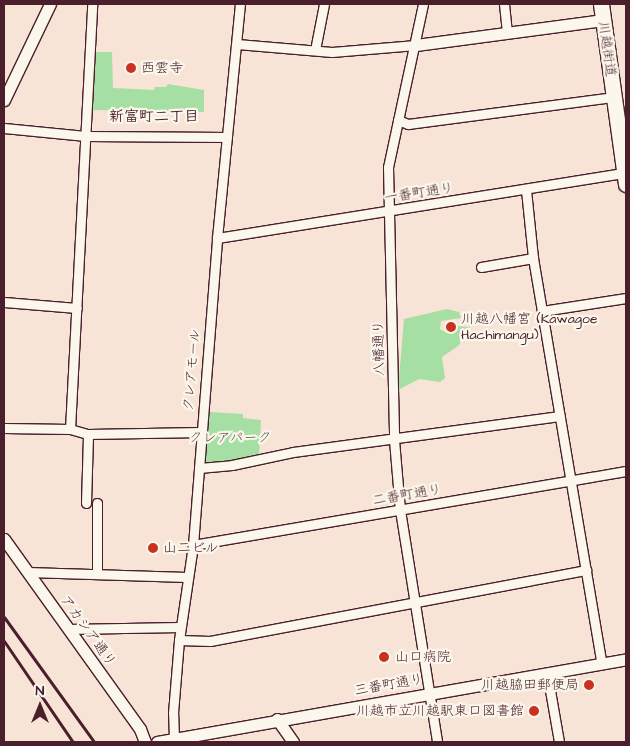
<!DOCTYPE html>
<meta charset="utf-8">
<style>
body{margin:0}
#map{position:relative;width:630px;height:746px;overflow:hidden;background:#f7e4d6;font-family:"Architects Daughter","Klee One",sans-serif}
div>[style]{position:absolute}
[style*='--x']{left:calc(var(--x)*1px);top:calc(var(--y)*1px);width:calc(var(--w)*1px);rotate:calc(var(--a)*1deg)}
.green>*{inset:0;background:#a6dfa3}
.roads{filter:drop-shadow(1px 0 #4a1f2b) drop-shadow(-1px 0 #4a1f2b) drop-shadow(0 1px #4a1f2b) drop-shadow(0 -1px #4a1f2b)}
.minor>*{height:9px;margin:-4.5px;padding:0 4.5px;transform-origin:4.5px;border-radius:4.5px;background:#fbf7ec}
.tertiary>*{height:11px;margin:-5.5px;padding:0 5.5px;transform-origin:5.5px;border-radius:5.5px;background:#fbf7ec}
.primary>*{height:15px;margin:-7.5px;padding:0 7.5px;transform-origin:7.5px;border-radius:7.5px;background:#fbf7ec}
.rail>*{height:3px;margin:-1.5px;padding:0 1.5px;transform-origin:1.5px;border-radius:1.5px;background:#4a1f2b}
.dots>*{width:14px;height:14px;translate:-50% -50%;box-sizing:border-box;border:2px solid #fbf7ec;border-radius:50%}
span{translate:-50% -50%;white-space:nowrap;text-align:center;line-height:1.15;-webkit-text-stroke:4.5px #fbf7ec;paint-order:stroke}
.street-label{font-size:14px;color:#4a1f2b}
.poi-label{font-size:14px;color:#4a1f2b}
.left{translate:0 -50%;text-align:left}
.right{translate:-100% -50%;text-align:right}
.park-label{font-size:14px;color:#614f49}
.neighbourhood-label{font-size:15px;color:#4a1f2b;font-weight:700}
.frame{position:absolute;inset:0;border:5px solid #4a1f2b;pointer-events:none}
.north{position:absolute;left:15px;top:681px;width:50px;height:50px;-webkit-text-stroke:4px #fbf7ec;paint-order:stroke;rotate:0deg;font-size:14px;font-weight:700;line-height:20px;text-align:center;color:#4a1f2b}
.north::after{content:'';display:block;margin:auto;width:18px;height:22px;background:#4a1f2b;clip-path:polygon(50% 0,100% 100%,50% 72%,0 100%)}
</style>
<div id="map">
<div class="green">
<i style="clip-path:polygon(92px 52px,112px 52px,113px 88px,154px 90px,155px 87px,166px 87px,168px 84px,204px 90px,204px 112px,90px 110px)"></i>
<i style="clip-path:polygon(447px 309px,459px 312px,461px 318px,441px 321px,440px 329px,447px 333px,456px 331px,457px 326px,470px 327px,469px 333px,458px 346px,442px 357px,445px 378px,440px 382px,419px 379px,398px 390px,404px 319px)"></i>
<i style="clip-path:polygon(210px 412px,243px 414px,243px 418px,261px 420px,259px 456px,204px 464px)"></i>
</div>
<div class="roads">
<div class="minor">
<i style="--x:423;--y:4;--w:167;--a:102.1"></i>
<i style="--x:388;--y:167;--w:45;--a:88.7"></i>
<i style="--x:389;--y:212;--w:228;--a:88.7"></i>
<i style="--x:394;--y:440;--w:70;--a:85.1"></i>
<i style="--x:400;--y:510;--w:235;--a:80.9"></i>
<i style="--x:504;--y:4;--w:28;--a:84"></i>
<i style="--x:237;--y:44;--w:95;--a:4.8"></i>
<i style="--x:332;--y:52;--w:84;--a:-4.8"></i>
<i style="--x:315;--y:50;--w:47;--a:-78.9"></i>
<i style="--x:398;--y:120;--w:11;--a:22"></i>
<i style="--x:408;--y:124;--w:208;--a:-7.5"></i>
<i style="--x:4;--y:128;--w:82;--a:5.6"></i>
<i style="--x:86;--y:136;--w:141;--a:0.4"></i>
<i style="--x:526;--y:190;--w:68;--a:84.1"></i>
<i style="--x:533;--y:258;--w:412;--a:80.4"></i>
<i style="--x:217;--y:238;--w:413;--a:-9.1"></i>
<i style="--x:481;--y:267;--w:53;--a:-9.8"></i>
<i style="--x:4;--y:302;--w:73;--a:4.7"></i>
<i style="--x:542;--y:311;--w:85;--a:-8.8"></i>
<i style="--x:4;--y:428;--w:66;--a:0.9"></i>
<i style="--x:70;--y:429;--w:19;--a:16"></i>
<i style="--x:88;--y:434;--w:113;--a:-1"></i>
<i style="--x:70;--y:429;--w:426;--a:-87"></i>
<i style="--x:199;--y:468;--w:33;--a:-5"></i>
<i style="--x:232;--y:465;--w:62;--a:-12"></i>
<i style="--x:293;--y:452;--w:269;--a:-7.7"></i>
<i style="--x:86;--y:503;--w:69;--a:-88.3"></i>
<i style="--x:193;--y:545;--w:439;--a:-9.7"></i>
<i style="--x:27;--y:572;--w:160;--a:1.8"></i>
<i style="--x:97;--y:573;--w:70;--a:-90"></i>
<i style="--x:68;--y:629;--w:112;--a:-1"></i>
<i style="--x:179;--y:640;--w:31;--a:2"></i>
<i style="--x:210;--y:641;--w:383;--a:-10.7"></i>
<i style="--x:547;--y:673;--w:70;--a:80.1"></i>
<i style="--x:174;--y:738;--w:25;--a:-92"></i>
<i style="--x:173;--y:713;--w:73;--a:-85.3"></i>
<i style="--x:179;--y:640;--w:96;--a:-81.6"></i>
<i style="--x:193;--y:545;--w:308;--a:-85.5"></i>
<i style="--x:217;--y:238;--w:235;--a:-84.4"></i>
</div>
<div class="tertiary">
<i style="--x:416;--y:45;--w:189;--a:-7.6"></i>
<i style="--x:4;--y:100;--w:106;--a:-64.4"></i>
<i style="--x:4;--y:539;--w:234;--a:54.4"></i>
<i style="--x:140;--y:729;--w:14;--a:69"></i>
<i style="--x:277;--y:719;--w:28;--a:55"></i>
<i style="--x:157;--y:742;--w:476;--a:-10"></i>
</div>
<div class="primary">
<i style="--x:601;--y:4;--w:182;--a:82.1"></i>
</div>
</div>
<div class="rail">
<i style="--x:4;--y:617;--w:154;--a:54.2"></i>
<i style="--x:4;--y:641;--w:122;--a:55.7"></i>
</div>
<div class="dots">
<i style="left:131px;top:68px;background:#c8321e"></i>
<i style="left:451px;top:327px;background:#c8321e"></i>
<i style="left:153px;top:548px;background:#c8321e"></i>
<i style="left:384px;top:657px;background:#c8321e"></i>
<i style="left:589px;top:685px;background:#c8321e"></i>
<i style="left:534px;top:711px;background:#c8321e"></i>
</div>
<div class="street-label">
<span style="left:607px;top:49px;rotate:82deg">川越街道</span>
<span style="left:419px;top:193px;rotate:-9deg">一番町通り</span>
<span style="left:379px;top:348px;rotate:-91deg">八幡通り</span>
<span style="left:192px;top:370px;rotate:-85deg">クレアモール</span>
<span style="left:407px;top:495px;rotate:-10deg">二番町通り</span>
<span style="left:88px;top:631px;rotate:54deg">アカシア通り</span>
<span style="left:389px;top:685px;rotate:-10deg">三番町通り</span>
</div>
<div class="poi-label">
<span class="left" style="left:141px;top:68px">西雲寺</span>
<span class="left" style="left:461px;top:327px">川越八幡宮 (Kawagoe<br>Hachimangu)</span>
<span class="left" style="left:163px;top:548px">山二ビル</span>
<span class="left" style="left:395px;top:657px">山口病院</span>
<span class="right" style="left:579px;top:685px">川越脇田郵便局</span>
<span class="right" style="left:524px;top:711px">川越市立川越駅東口図書館</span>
</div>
<div class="park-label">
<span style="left:230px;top:438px">クレアパーク</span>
</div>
<div class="neighbourhood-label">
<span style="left:154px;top:117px">新富町二丁目</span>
</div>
<div class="frame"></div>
<div class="north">N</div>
</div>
